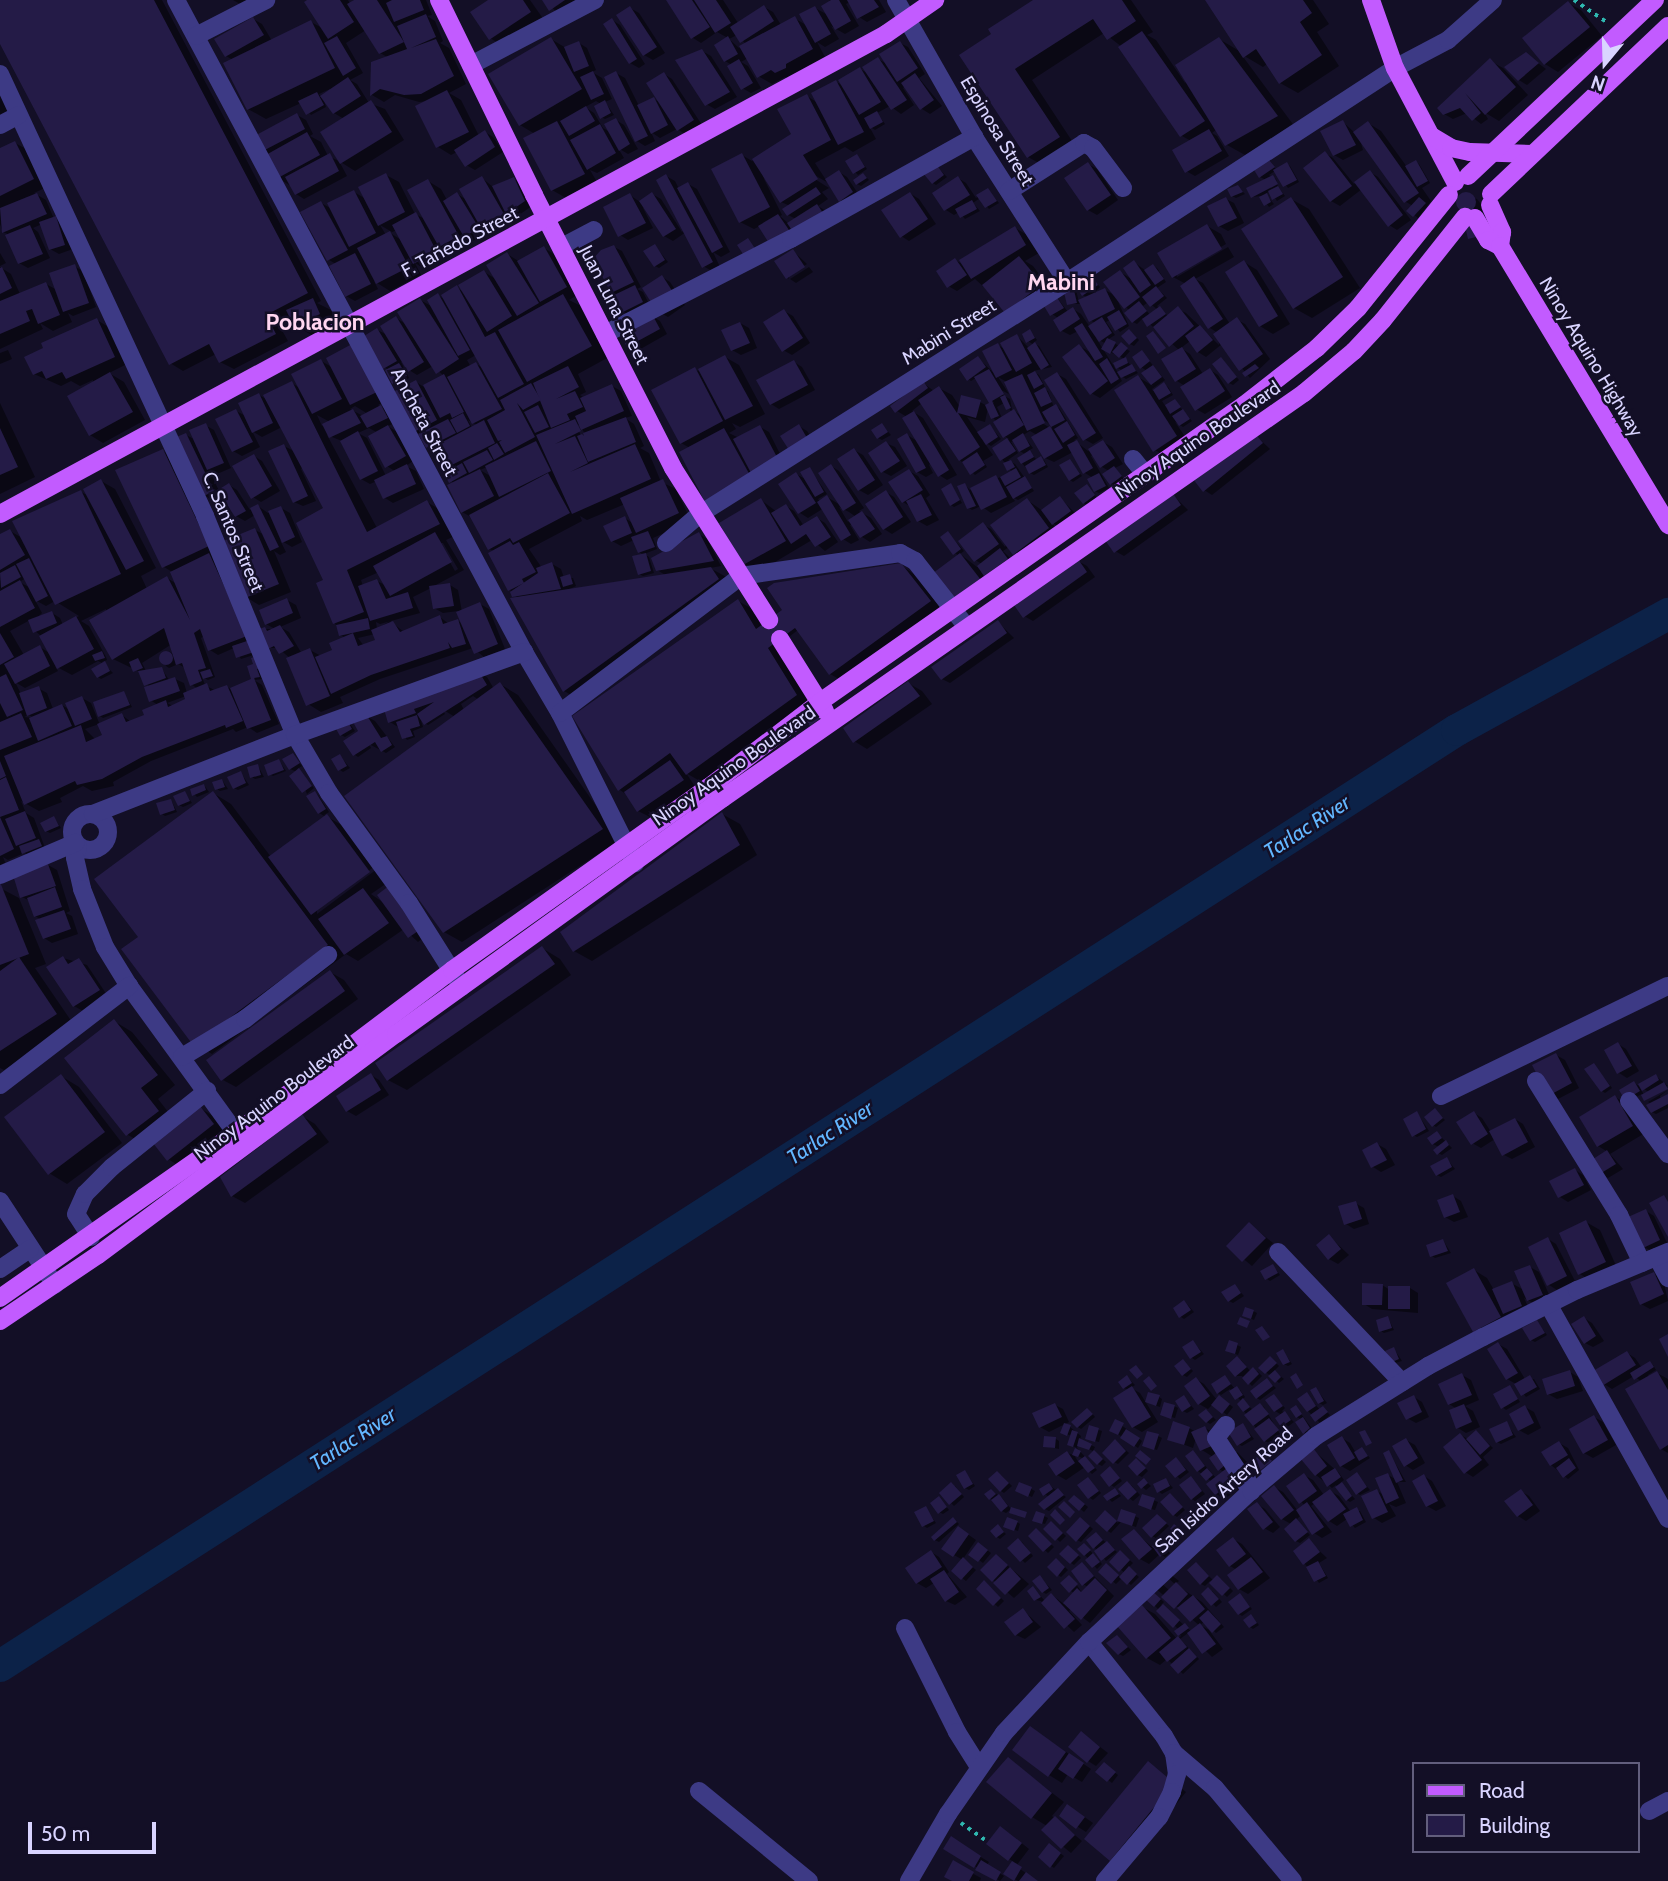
<!DOCTYPE html>
<meta charset="utf-8">
<style>
body{margin:0}
#map{position:relative;width:1668px;height:1881px;overflow:hidden;background:#130f26;font-family:Cabin,sans-serif}
div>[style]{position:absolute}
[style*='--x']{left:calc(var(--x)*1px);top:calc(var(--y)*1px);width:calc(var(--w)*1px);rotate:calc(var(--a)*1deg)}
.shadow>*{inset:0;background:#0007}
.river>*{height:32px;margin:-16px;padding:0 16px;transform-origin:16px;border-radius:16px;background:#0c2248}
.building>*{inset:0;background:#241b47}
.round{border-radius:50%}
.path>*{height:3.5px;margin-top:-1.75px;transform-origin:0;background:repeating-linear-gradient(90deg,#2fb8b0 0 3.5px,transparent 0 8.5px)}
.minor>*{height:18px;margin:-9px;padding:0 9px;transform-origin:9px;border-radius:9px;background:#3d3a85}
.minor>.ring{margin:-9px;padding:0;box-sizing:content-box;background:none;border:18px solid #3d3a85;border-radius:50%}
.major>*{height:18px;margin:-9px;padding:0 9px;transform-origin:9px;border-radius:9px;background:#c25bff}
span{translate:-50% -50%;white-space:nowrap;text-align:center;line-height:1.15;-webkit-text-stroke:5px #130f26;paint-order:stroke}
.street-label{font-size:19px;color:#d9d4ff}
.water-label{font-size:21px;color:#62b6ff;font-style:italic}
.quarter-label{font-size:23px;color:#ffd6f0;font-weight:700}
.legend{position:absolute;left:1412px;top:1762px;width:228px;height:91px;box-sizing:border-box;background:#130f26;border:2px solid #625e7d;margin:0;padding:9px 12px;list-style:none;font-size:21px;color:#d9d4ff}
.legend li{display:flex;align-items:center;gap:14px;height:35px}
.legend b{width:35px;border:2px solid #625e7d}
.north{position:absolute;left:1570px;top:28px;width:70px;height:70px;-webkit-text-stroke:5px #130f26;paint-order:stroke;rotate:199deg;font-size:19px;font-weight:700;line-height:28px;text-align:center;color:#d9d4ff}
.north::after{content:'';display:block;margin:auto;width:24px;height:32px;background:#d9d4ff;clip-path:polygon(50% 0,100% 100%,50% 72%,0 100%)}
.scale{position:absolute;left:28px;top:1822px;width:128px;height:32px;box-sizing:border-box;border:4px solid #d9d4ff;border-top:0;padding-left:9px;font-size:21px;line-height:24px;white-space:nowrap;color:#d9d4ff;-webkit-text-stroke:5px #130f26;paint-order:stroke}
</style>
<div id="map">
<div class="shadow">
<i style="clip-path:polygon(0 0,162px 0,321px 301px,317px 303px,331px 310px,337px 324px,313px 336px,295px 325px,291px 316px,278px 323px,288px 341px,234px 369px,220px 362px,216px 354px,183px 371px,170px 363px,0 41px)"></i>
<i style="clip-path:polygon(233px 0,252px 0,242px 5px)"></i>
<i style="clip-path:polygon(evenodd,310px 0,348px 0,350px 4px,354px 0,426px 0,432px 15px,427px 16px,435px 21px,443px 41px,440px 43px,449px 48px,466px 84px,449px 93px,461px 100px,479px 136px,485px 132px,493px 137px,503px 152px,475px 170px,466px 165px,457px 152px,451px 155px,438px 147px,429px 101px,419px 102px,395px 95px,384px 102px,372px 95px,373px 64px,389px 58px,380px 53px,366px 30px,346px 43px,363px 73px,350px 80px,357px 84px,369px 103px,385px 109px,404px 140px,355px 171px,339px 161px,347px 176px,304px 199px,296px 194px,291px 186px,278px 178px,260px 152px,297px 115px,306px 120px,313px 134px,310px 136px,321px 142px,328px 156px,341px 162px,344px 119px,334px 113px,323px 97px,326px 107px,311px 115px,301px 103px,266px 119px,248px 109px,233px 60px,226px 56px,253px 19px,262px 24px,272px 41px,311px 22px,324px 29px,310px 0,330px 89px,331px 91px,321px 97px,319px 94px,330px 89px)"></i>
<i style="clip-path:polygon(491px 0,530px 0,544px 20px,503px 46px,490px 38px)"></i>
<i style="clip-path:polygon(544px 0,599px 0,559px 14px)"></i>
<i style="clip-path:polygon(evenodd,668px 0,723px 0,738px 23px,764px 7px,773px 12px,781px 25px,794px 18px,808px 26px,815px 8px,828px 15px,832px 2px,829px 0,879px 0,886px 12px,867px 22px,859px 17px,850px 2px,846px 4px,859px 26px,845px 34px,831px 26px,839px 39px,825px 47px,817px 42px,825px 57px,789px 80px,785px 77px,772px 84px,758px 76px,748px 58px,741px 62px,748px 66px,761px 88px,751px 93px,742px 88px,732px 65px,725px 61px,728px 38px,717px 32px,701px 43px,693px 38px,668px 0,737px 35px,746px 44px,739px 48px,729px 39px,737px 35px)"></i>
<i style="clip-path:polygon(1036px 0,1131px 0,1153px 32px,1147px 35px,1156px 40px,1185px 83px,1219px 39px,1241px 52px,1207px 0,1313px 0,1329px 24px,1317px 32px,1339px 66px,1298px 93px,1280px 83px,1267px 64px,1263px 67px,1241px 54px,1295px 127px,1245px 155px,1227px 145px,1217px 129px,1212px 133px,1217px 136px,1229px 156px,1195px 176px,1186px 171px,1191px 141px,1182px 136px,1122px 47px,1104px 33px,1032px 80px,1076px 147px,1046px 167px,1028px 157px,993px 34px)"></i>
<i style="clip-path:polygon(1568px 3px,1581px 10px,1602px 36px,1558px 72px,1545px 64px,1524px 39px)"></i>
<i style="clip-path:polygon(630px 8px,639px 13px,665px 53px,653px 60px,644px 55px)"></i>
<i style="clip-path:polygon(612px 20px,620px 25px,645px 64px,639px 68px,630px 63px)"></i>
<i style="clip-path:polygon(551px 39px,566px 48px,579px 43px,587px 48px,596px 70px,592px 72px,602px 78px,612px 99px,605px 102px,614px 115px,605px 119px,601px 117px,601px 104px,596px 101px,585px 107px,594px 113px,603px 128px,610px 132px,616px 120px,624px 125px,638px 149px,628px 154px,618px 148px,624px 158px,597px 173px,590px 170px,597px 182px,566px 198px,552px 190px,535px 134px,520px 125px)"></i>
<i style="clip-path:polygon(evenodd,900px 43px,908px 47px,925px 74px,919px 78px,942px 106px,930px 114px,922px 109px,905px 86px,903px 88px,914px 105px,901px 114px,890px 106px,877px 113px,885px 124px,875px 130px,869px 126px,876px 139px,853px 152px,845px 147px,815px 163px,826px 180px,839px 172px,847px 177px,861px 198px,849px 205px,840px 200px,830px 184px,811px 173px,810px 176px,829px 188px,822px 192px,828px 199px,818px 206px,826px 211px,796px 235px,760px 226px,754px 229px,740px 222px,742px 155px,752px 161px,793px 135px,807px 96px,818px 103px,836px 82px,844px 86px,860px 69px,869px 74px,878px 59px,889px 65px,900px 43px,766px 177px,781px 202px,790px 206px,788px 215px,796px 219px,789px 224px,780px 216px,782px 215px,764px 179px,766px 177px)"></i>
<i style="clip-path:polygon(702px 51px,711px 56px,737px 97px,715px 109px,706px 104px,678px 61px)"></i>
<i style="clip-path:polygon(1526px 54px,1546px 69px,1527px 85px,1519px 80px)"></i>
<i style="clip-path:polygon(1490px 61px,1503px 68px,1528px 95px,1499px 121px,1484px 112px,1488px 119px,1481px 124px,1467px 113px,1453px 119px,1444px 114px,1460px 91px,1468px 95px)"></i>
<i style="clip-path:polygon(616px 73px,625px 78px,639px 106px,654px 99px,661px 103px,664px 74px,672px 79px,702px 125px,687px 135px,677px 129px,660px 138px,651px 132px,655px 141px,645px 146px,637px 141px)"></i>
<i style="clip-path:polygon(0 85px,15px 117px,0 124px)"></i>
<i style="clip-path:polygon(1343px 122px,1355px 133px,1368px 123px,1381px 131px,1407px 167px,1416px 162px,1419px 164px,1430px 183px,1422px 188px,1431px 201px,1418px 218px,1409px 211px,1413px 206px,1406px 202px,1360px 140px,1363px 150px,1343px 160px,1334px 155px)"></i>
<i style="clip-path:polygon(15px 143px,28px 150px,47px 187px,34px 193px,46px 200px,54px 219px,64px 223px,73px 249px,59px 254px,50px 249px,42px 224px,33px 228px,38px 232px,50px 258px,28px 268px,19px 263px,10px 235px,3px 232px,0 224px,0 150px)"></i>
<i style="clip-path:polygon(1325px 153px,1333px 158px,1354px 184px,1370px 172px,1378px 177px,1411px 220px,1397px 230px,1389px 225px,1362px 189px,1340px 206px,1331px 201px)"></i>
<i style="clip-path:polygon(857px 156px,867px 169px,858px 175px,855px 172px)"></i>
<i style="clip-path:polygon(1269px 162px,1277px 170px,1287px 164px,1290px 166px,1299px 182px,1288px 188px,1275px 171px,1269px 175px,1276px 179px,1278px 187px,1285px 196px,1277px 201px,1270px 191px,1265px 194px,1274px 204px,1269px 207px,1261px 196px,1252px 197px,1266px 180px,1260px 177px)"></i>
<i style="clip-path:polygon(1088px 164px,1097px 169px,1118px 200px,1097px 215px,1088px 210px)"></i>
<i style="clip-path:polygon(936px 166px,947px 177px,936px 185px,933px 183px)"></i>
<i style="clip-path:polygon(evenodd,386px 175px,399px 182px,415px 214px,425px 219px,428px 181px,441px 189px,447px 200px,457px 194px,467px 200px,482px 178px,493px 187px,514px 179px,522px 184px,532px 206px,516px 217px,508px 212px,512px 220px,491px 231px,482px 226px,486px 233px,473px 241px,468px 237px,471px 244px,453px 254px,438px 245px,444px 256px,423px 268px,415px 263px,421px 275px,390px 291px,374px 281px,378px 289px,355px 301px,346px 296px,336px 264px,329px 260px,321px 203px,332px 209px,354px 192px,366px 199px,386px 175px,380px 225px,392px 232px,386px 235px,380px 225px,386px 175px,397px 230px,403px 241px,390px 233px,397px 230px)"></i>
<i style="clip-path:polygon(864px 175px,869px 180px,861px 186px,857px 184px)"></i>
<i style="clip-path:polygon(666px 176px,675px 181px,679px 189px,688px 184px,697px 189px,730px 252px,721px 257px,713px 252px,720px 267px,712px 271px,703px 266px,686px 232px,673px 241px,664px 236px,645px 207px,643px 208px,653px 228px,628px 240px,620px 235px,630px 195px,640px 202px,652px 194px,661px 199px,682px 232px,684px 230px)"></i>
<i style="clip-path:polygon(958px 178px,966px 183px,976px 198px,988px 190px,999px 203px,989px 209px,980px 198px,973px 203px,980px 211px,965px 219px,959px 212px,954px 215px,946px 210px,935px 193px)"></i>
<i style="clip-path:polygon(1238px 187px,1245px 194px,1236px 198px,1232px 196px)"></i>
<i style="clip-path:polygon(911px 194px,919px 199px,936px 224px,909px 241px,901px 236px)"></i>
<i style="clip-path:polygon(1462px 194px,1477px 199px,1484px 208px,1480px 215px,1475px 217px,1458px 206px)"></i>
<i style="clip-path:polygon(1226px 199px,1234px 203px,1244px 223px,1228px 231px,1219px 226px)"></i>
<i style="clip-path:polygon(1291px 199px,1309px 209px,1360px 288px,1312px 318px,1294px 308px)"></i>
<i style="clip-path:polygon(evenodd,1207px 226px,1221px 234px,1226px 244px,1177px 273px,1177px 277px,1228px 247px,1234px 257px,1195px 279px,1203px 283px,1230px 324px,1237px 320px,1245px 324px,1270px 359px,1250px 378px,1222px 344px,1206px 357px,1198px 352px,1190px 341px,1181px 348px,1190px 354px,1203px 374px,1210px 370px,1218px 375px,1232px 397px,1205px 414px,1196px 409px,1185px 386px,1177px 381px,1179px 350px,1143px 318px,1137px 324px,1133px 322px,1130px 311px,1116px 297px,1129px 326px,1120px 332px,1110px 320px,1106px 322px,1115px 335px,1107px 340px,1130px 351px,1124px 358px,1138px 373px,1126px 379px,1118px 374px,1122px 381px,1100px 398px,1091px 393px,1079px 346px,1092px 353px,1078px 331px,1070px 335px,1062px 331px,1058px 318px,1052px 314px,1043px 301px,1019px 319px,975px 279px,957px 291px,948px 286px,955px 260px,964px 265px,1015px 228px,1029px 236px,1039px 253px,1025px 261px,1033px 266px,1068px 312px,1073px 309px,1081px 314px,1090px 327px,1095px 323px,1090px 320px,1082px 304px,1069px 304px,1073px 288px,1076px 290px,1079px 302px,1088px 298px,1083px 295px,1093px 279px,1100px 287px,1091px 296px,1105px 290px,1116px 296px,1120px 272px,1133px 280px,1134px 262px,1146px 271px,1153px 266px,1157px 268px,1166px 282px,1157px 288px,1167px 298px,1157px 306px,1168px 316px,1178px 309px,1186px 313px,1219px 345px,1218px 333px,1210px 328px,1186px 284px,1173px 277px,1207px 226px,1148px 302px,1158px 310px,1150px 315px,1143px 306px,1148px 302px,1207px 226px,1096px 338px,1106px 344px,1103px 349px,1125px 359px,1113px 365px,1123px 371px,1118px 373px,1096px 338px)"></i>
<i style="clip-path:polygon(655px 246px,668px 262px,659px 268px,655px 266px)"></i>
<i style="clip-path:polygon(614px 247px,622px 251px,641px 287px,637px 289px,643px 292px,650px 306px,631px 316px,622px 311px,618px 295px,612px 292px)"></i>
<i style="clip-path:polygon(evenodd,544px 248px,557px 256px,579px 294px,569px 300px,581px 306px,609px 357px,578px 374px,586px 392px,580px 395px,584px 398px,612px 386px,621px 391px,632px 416px,625px 418px,634px 424px,644px 446px,640px 448px,649px 453px,661px 482px,676px 489px,691px 521px,653px 538px,657px 549px,644px 554px,649px 557px,654px 573px,643px 576px,639px 574px,644px 555px,639px 552px,634px 540px,621px 546px,612px 541px,625px 518px,634px 524px,625px 504px,587px 520px,580px 516px,582px 521px,529px 549px,542px 568px,552px 564px,561px 569px,564px 578px,573px 578px,576px 586px,564px 592px,667px 576px,657px 570px,653px 559px,651px 560px,699px 534px,707px 539px,721px 566px,710px 568px,730px 579px,582px 701px,564px 691px,519px 599px,510px 590px,494px 551px,489px 549px,471px 517px,462px 512px,449px 472px,416px 431px,416px 382px,424px 387px,444px 376px,433px 366px,417px 375px,409px 370px,403px 361px,401px 362px,409px 378px,397px 385px,393px 383px,389px 370px,384px 367px,377px 330px,388px 335px,396px 318px,406px 324px,420px 300px,433px 307px,438px 295px,445px 300px,457px 288px,464px 292px,484px 272px,496px 279px,507px 254px,520px 262px,544px 248px,476px 355px,483px 368px,476px 364px,471px 367px,467px 360px,476px 355px,544px 248px,468px 420px,477px 425px,472px 428px,468px 420px,544px 248px,576px 425px,580px 425px,587px 438px,583px 440px,576px 425px,544px 248px,487px 467px,492px 477px,480px 470px,487px 467px)"></i>
<i style="clip-path:polygon(793px 251px,807px 264px,789px 275px,789px 279px,788px 278px)"></i>
<i style="clip-path:polygon(0 253px,6px 263px,0 266px)"></i>
<i style="clip-path:polygon(1244px 262px,1257px 270px,1290px 324px,1273px 334px,1260px 326px)"></i>
<i style="clip-path:polygon(74px 266px,83px 271px,96px 307px,73px 316px,68px 313px,72px 322px,53px 331px,40px 323px,43px 329px,0 349px,0 267px,11px 274px,20px 294px,46px 284px,57px 290px)"></i>
<i style="clip-path:polygon(809px 267px,813px 272px,796px 283px,790px 279px)"></i>
<i style="clip-path:polygon(662px 277px,670px 282px,685px 305px,668px 317px,659px 312px)"></i>
<i style="clip-path:polygon(784px 311px,793px 316px,810px 343px,792px 355px,783px 350px)"></i>
<i style="clip-path:polygon(652px 316px,660px 321px,667px 334px,637px 351px,628px 346px)"></i>
<i style="clip-path:polygon(97px 320px,110px 328px,127px 364px,109px 373px,124px 382px,145px 420px,103px 443px,90px 435px,93px 380px,80px 386px,71px 381px,61px 386px,34px 374px)"></i>
<i style="clip-path:polygon(740px 323px,749px 328px,757px 348px,741px 355px,732px 350px)"></i>
<i style="clip-path:polygon(evenodd,1030px 331px,1037px 340px,1033px 343px,1039px 346px,1052px 367px,1033px 371px,1039px 375px,1045px 387px,1042px 388px,1048px 391px,1053px 405px,1059px 408px,1078px 438px,1074px 440px,1088px 451px,1103px 442px,1112px 447px,1123px 464px,1115px 468px,1124px 479px,1115px 486px,1112px 484px,1109px 471px,1102px 467px,1093px 454px,1091px 456px,1109px 488px,1099px 493px,1095px 491px,1093px 478px,1085px 473px,1073px 452px,1054px 462px,1045px 458px,1037px 435px,1030px 431px,1023px 435px,1033px 448px,1028px 451px,1037px 460px,1044px 460px,1048px 467px,1034px 475px,1030px 473px,1022px 463px,1026px 455px,1020px 451px,1015px 440px,1011px 442px,1018px 453px,1008px 460px,1015px 464px,1034px 491px,1018px 500px,1012px 497px,1015px 501px,991px 513px,981px 506px,972px 510px,969px 508px,965px 485px,970px 490px,1012px 472px,994px 449px,1009px 439px,1004px 436px,988px 408px,985px 422px,967px 417px,978px 433px,990px 426px,1001px 439px,991px 446px,983px 441px,993px 455px,983px 461px,987px 467px,975px 475px,960px 460px,922px 403px,912px 411px,923px 418px,957px 475px,947px 480px,939px 475px,931px 463px,929px 465px,933px 473px,926px 477px,917px 472px,907px 435px,919px 442px,907px 417px,897px 411px,923px 383px,934px 391px,939px 388px,952px 395px,960px 407px,980px 402px,987px 406px,994px 403px,976px 378px,971px 381px,968px 379px,978px 358px,997px 376px,998px 345px,1006px 350px,1017px 336px,1029px 348px,1034px 345px,1028px 341px,1030px 331px,998px 377px,1005px 381px,1022px 416px,1012px 410px,1010px 399px,995px 391px,997px 388px,1009px 394px,998px 377px,1030px 331px,1004px 403px,1012px 412px,1002px 418px,997px 407px,1004px 403px,1030px 331px,1038px 417px,1052px 425px,1052px 429px,1037px 420px,1038px 417px)"></i>
<i style="clip-path:polygon(1132px 333px,1139px 340px,1134px 346px,1130px 344px)"></i>
<i style="clip-path:polygon(8px 350px,12px 359px,0 364px,0 353px)"></i>
<i style="clip-path:polygon(1142px 352px,1165px 380px,1152px 389px,1153px 391px,1164px 385px,1168px 387px,1173px 395px,1162px 401px,1166px 407px,1175px 401px,1192px 421px,1183px 427px,1175px 422px,1190px 444px,1168px 458px,1155px 450px,1138px 377px,1153px 386px,1144px 373px,1147px 371px,1141px 367px)"></i>
<i style="clip-path:polygon(725px 357px,739px 365px,765px 414px,740px 427px,732px 423px,736px 429px,729px 433px,739px 438px,760px 427px,769px 432px,785px 464px,759px 477px,763px 485px,720px 508px,690px 448px,681px 443px,695px 369px,698px 371px)"></i>
<i style="clip-path:polygon(1221px 359px,1239px 380px,1233px 385px,1229px 383px)"></i>
<i style="clip-path:polygon(evenodd,321px 361px,389px 399px,378px 405px,390px 412px,395px 423px,388px 426px,397px 432px,413px 461px,406px 466px,416px 471px,424px 489px,393px 503px,385px 498px,377px 481px,370px 484px,361px 479px,342px 441px,327px 435px,377px 528px,427px 502px,445px 513px,457px 535px,446px 540px,464px 570px,432px 587px,450px 585px,458px 590px,462px 612px,480px 604px,489px 609px,505px 649px,484px 657px,473px 648px,380px 679px,340px 697px,343px 703px,321px 712px,308px 704px,291px 659px,278px 648px,270px 648px,265px 629px,275px 629px,266px 624px,287px 600px,296px 605px,301px 618px,280px 627px,289px 632px,302px 654px,310px 650px,321px 656px,334px 651px,346px 638px,340px 635px,335px 623px,326px 580px,325px 509px,303px 467px,301px 469px,316px 501px,303px 506px,294px 502px,284px 446px,296px 452px,282px 427px,262px 437px,252px 431px,260px 447px,242px 456px,233px 451px,236px 411px,246px 416px,259px 395px,268px 400px,292px 383px,301px 389px,321px 361px,355px 406px,368px 414px,363px 416px,350px 409px,355px 406px,321px 361px,317px 415px,330px 422px,322px 426px,317px 415px,321px 361px,369px 428px,378px 433px,387px 466px,396px 472px,386px 476px,367px 438px,358px 433px,369px 428px,321px 361px,439px 543px,443px 543px,458px 569px,455px 571px,439px 543px,321px 361px,379px 572px,387px 586px,377px 581px,363px 586px,361px 580px,379px 572px,321px 361px,431px 588px,434px 608px,443px 613px,458px 611px,463px 624px,458px 621px,449px 624px,440px 617px,404px 632px,390px 621px,377px 629px,376px 622px,380px 624px,420px 613px,413px 597px,431px 588px,321px 361px,375px 634px,378px 641px,364px 646px,358px 638px,375px 634px)"></i>
<i style="clip-path:polygon(794px 362px,802px 367px,815px 390px,779px 409px,771px 404px)"></i>
<i style="clip-path:polygon(1057px 374px,1066px 379px,1103px 438px,1093px 444px,1084px 439px)"></i>
<i style="clip-path:polygon(0 403px,35px 477px,0 494px)"></i>
<i style="clip-path:polygon(205px 425px,214px 430px,231px 468px,217px 474px,209px 469px,219px 491px,229px 485px,237px 490px,250px 510px,258px 506px,268px 513px,281px 508px,290px 513px,302px 542px,292px 547px,280px 540px,286px 552px,280px 555px,274px 551px,291px 592px,259px 605px,246px 597px,255px 530px,265px 535px,255px 515px,245px 521px,236px 516px,223px 494px,207px 485px,206px 488px,220px 496px,212px 500px,204px 495px,186px 435px,196px 440px)"></i>
<i style="clip-path:polygon(882px 425px,891px 435px,882px 440px,878px 438px)"></i>
<i style="clip-path:polygon(799px 426px,807px 431px,815px 443px,798px 453px)"></i>
<i style="clip-path:polygon(1253px 433px,1270px 449px,1212px 495px,1204px 490px)"></i>
<i style="clip-path:polygon(886px 443px,895px 447px,907px 466px,891px 476px,883px 472px)"></i>
<i style="clip-path:polygon(854px 450px,863px 455px,883px 485px,868px 495px,859px 490px)"></i>
<i style="clip-path:polygon(evenodd,163px 451px,177px 459px,257px 654px,241px 659px,234px 648px,218px 655px,210px 650px,204px 636px,201px 638px,215px 677px,208px 680px,202px 677px,205px 685px,216px 691px,227px 687px,231px 689px,255px 679px,249px 667px,264px 669px,259px 671px,262px 679px,254px 680px,262px 685px,279px 724px,257px 733px,248px 727px,236px 732px,233px 729px,151px 761px,113px 782px,114px 786px,92px 791px,83px 786px,60px 798px,62px 802px,39px 811px,21px 801px,26px 813px,34px 818px,45px 848px,28px 855px,20px 850px,22px 854px,8px 860px,3px 857px,9px 872px,0 875px,0 536px,10px 531px,24px 539px,81px 492px,89px 496px,101px 481px,115px 489px,156px 568px,141px 576px,147px 589px,167px 578px,177px 584px,174px 573px,164px 567px,163px 451px,26px 578px,31px 588px,19px 582px,26px 578px,163px 451px,35px 600px,46px 606px,55px 601px,79px 616px,63px 625px,60px 618px,52px 613px,36px 619px,42px 613px,35px 600px,163px 451px,106px 609px,113px 659px,140px 672px,149px 687px,150px 700px,158px 705px,146px 716px,131px 722px,122px 715px,100px 725px,91px 703px,82px 698px,70px 710px,62px 705px,53px 709px,47px 693px,38px 688px,21px 694px,15px 682px,25px 688px,58px 671px,55px 666px,72px 675px,98px 661px,104px 664px,98px 677px,101px 679px,113px 673px,102px 662px,107px 660px,106px 657px,89px 626px,81px 621px,106px 609px,163px 451px,30px 620px,35px 631px,40px 635px,51px 654px,40px 647px,24px 655px,10px 631px,30px 620px,163px 451px,172px 644px,175px 655px,168px 651px,161px 654px,166px 666px,169px 668px,176px 665px,175px 662px,185px 668px,191px 684px,198px 689px,187px 693px,184px 683px,175px 679px,169px 680px,162px 669px,146px 671px,142px 663px,172px 644px,163px 451px,186px 696px,188px 700px,173px 706px,167px 703px,186px 696px,163px 451px,29px 715px,34px 718px,24px 717px,29px 715px,163px 451px,99px 724px,105px 736px,96px 740px,85px 729px,99px 724px)"></i>
<i style="clip-path:polygon(254px 456px,262px 461px,280px 491px,261px 502px,253px 497px)"></i>
<i style="clip-path:polygon(1070px 461px,1082px 476px,1073px 482px,1070px 480px)"></i>
<i style="clip-path:polygon(evenodd,831px 466px,839px 471px,864px 508px,859px 511px,871px 518px,882px 534px,870px 542px,862px 537px,853px 524px,850px 525px,859px 540px,851px 544px,843px 539px,824px 508px,808px 518px,800px 513px,781px 484px,796px 474px,807px 480px,810px 469px,827px 494px,818px 499px,820px 502px,827px 497px,842px 506px,831px 466px,839px 507px,849px 512px,856px 517px,848px 522px,839px 507px)"></i>
<i style="clip-path:polygon(909px 471px,918px 476px,930px 495px,926px 498px,939px 520px,927px 526px,918px 521px,911px 507px,903px 502px)"></i>
<i style="clip-path:polygon(951px 485px,962px 503px,954px 507px,951px 505px)"></i>
<i style="clip-path:polygon(1087px 486px,1097px 498px,1087px 505px,1084px 503px)"></i>
<i style="clip-path:polygon(886px 492px,894px 497px,911px 522px,892px 534px,884px 529px)"></i>
<i style="clip-path:polygon(1172px 494px,1188px 510px,1124px 556px,1115px 551px)"></i>
<i style="clip-path:polygon(1060px 498px,1078px 516px,1062px 528px,1052px 523px,1061px 536px,1027px 561px,1009px 547px,1003px 551px,1016px 564px,994px 580px,981px 572px,993px 589px,848px 684px,830px 674px,798px 630px,777px 646px,814px 706px,705px 784px,686px 773px,696px 788px,652px 818px,638px 811px,627px 795px,620px 790px,575px 716px,738px 601px,756px 611px,764px 625px,901px 565px,925px 582px,959px 556px,955px 553px,948px 533px,964px 551px,960px 554px,977px 567px,982px 564px,975px 560px,983px 525px,991px 529px,1005px 547px,1027px 500px,1043px 511px)"></i>
<i style="clip-path:polygon(761px 500px,777px 512px,786px 506px,794px 511px,804px 526px,817px 518px,825px 523px,838px 542px,825px 551px,812px 540px,758px 572px,745px 564px)"></i>
<i style="clip-path:polygon(1078px 561px,1087px 566px,1095px 577px,1033px 621px,1024px 616px)"></i>
<i style="clip-path:polygon(998px 622px,1014px 638px,950px 683px,942px 679px)"></i>
<i style="clip-path:polygon(evenodd,478px 672px,487px 677px,494px 689px,500px 684px,518px 695px,620px 840px,462px 942px,444px 932px,455px 717px,442px 709px,445px 714px,428px 725px,421px 721px,423px 727px,413px 731px,415px 737px,407px 740px,398px 727px,390px 722px,478px 672px,473px 696px,479px 700px,464px 710px,461px 704px,473px 696px)"></i>
<i style="clip-path:polygon(908px 683px,922px 691px,932px 704px,867px 749px,854px 741px)"></i>
<i style="clip-path:polygon(124px 693px,132px 707px,103px 718px,100px 716px)"></i>
<i style="clip-path:polygon(366px 716px,375px 721px,395px 747px,386px 753px,369px 744px,371px 748px,358px 757px,355px 755px)"></i>
<i style="clip-path:polygon(350px 724px,355px 731px,345px 737px,341px 735px,337px 728px)"></i>
<i style="clip-path:polygon(293px 755px,302px 766px,297px 769px,314px 788px,307px 794px,297px 772px,290px 769px)"></i>
<i style="clip-path:polygon(340px 756px,350px 768px,343px 772px,340px 770px)"></i>
<i style="clip-path:polygon(279px 761px,286px 771px,273px 776px,269px 774px)"></i>
<i style="clip-path:polygon(258px 766px,264px 777px,255px 779px,252px 777px)"></i>
<i style="clip-path:polygon(241px 773px,249px 785px,238px 790px,234px 788px)"></i>
<i style="clip-path:polygon(222px 780px,228px 789px,220px 791px,217px 789px)"></i>
<i style="clip-path:polygon(204px 785px,209px 792px,197px 797px,194px 794px)"></i>
<i style="clip-path:polygon(185px 793px,192px 803px,183px 807px,179px 805px)"></i>
<i style="clip-path:polygon(213px 793px,231px 804px,271px 857px,326px 817px,319px 813px,315px 793px,318px 795px,329px 812px,324px 815px,345px 827px,375px 866px,317px 909px,317px 914px,377px 869px,387px 883px,371px 894px,428px 934px,418px 942px,404px 929px,358px 961px,346px 954px,212px 1054px,194px 1043px,140px 938px)"></i>
<i style="clip-path:polygon(171px 800px,177px 812px,165px 816px,162px 814px)"></i>
<i style="clip-path:polygon(722px 814px,740px 824px,757px 855px,592px 961px,574px 951px)"></i>
<i style="clip-path:polygon(54px 818px,61px 828px,50px 833px,46px 831px)"></i>
<i style="clip-path:polygon(48px 865px,57px 870px,70px 911px,66px 913px,72px 916px,78px 934px,52px 943px,44px 938px,42px 920px,35px 916px,30px 901px,22px 897px)"></i>
<i style="clip-path:polygon(0 888px,19px 898px,46px 964px,35px 968px,74px 1025px,4px 1070px,0 1068px)"></i>
<i style="clip-path:polygon(542px 948px,560px 959px,571px 975px,407px 1090px,388px 1080px)"></i>
<i style="clip-path:polygon(63px 958px,87px 965px,107px 995px,83px 1011px,74px 1006px)"></i>
<i style="clip-path:polygon(330px 972px,344px 980px,358px 999px,236px 1087px,223px 1080px)"></i>
<i style="clip-path:polygon(114px 1021px,132px 1032px,175px 1085px,158px 1099px,176px 1122px,146px 1145px,128px 1135px,67px 1059px)"></i>
<i style="clip-path:polygon(1618px 1044px,1626px 1049px,1639px 1071px,1627px 1078px,1619px 1073px)"></i>
<i style="clip-path:polygon(1556px 1055px,1565px 1060px,1579px 1088px,1558px 1099px,1549px 1094px)"></i>
<i style="clip-path:polygon(1594px 1065px,1612px 1088px,1605px 1093px,1602px 1091px)"></i>
<i style="clip-path:polygon(371px 1075px,379px 1080px,389px 1095px,356px 1116px,347px 1111px)"></i>
<i style="clip-path:polygon(61px 1076px,79px 1087px,122px 1143px,67px 1184px,49px 1173px)"></i>
<i style="clip-path:polygon(evenodd,1656px 1076px,1668px 1086px,1645px 1099px,1642px 1094px,1630px 1100px,1634px 1083px,1639px 1086px,1656px 1076px,1639px 1086px,1649px 1092px,1644px 1095px,1639px 1086px)"></i>
<i style="clip-path:polygon(1668px 1090px,1660px 1096px,1661px 1099px,1668px 1096px,1668px 1108px,1656px 1114px,1652px 1112px,1652px 1104px,1648px 1102px)"></i>
<i style="clip-path:polygon(1615px 1097px,1629px 1105px,1645px 1133px,1610px 1154px,1623px 1169px,1608px 1178px,1599px 1173px,1592px 1162px,1608px 1152px,1598px 1146px)"></i>
<i style="clip-path:polygon(200px 1108px,218px 1119px,231px 1135px,186px 1170px,168px 1159px)"></i>
<i style="clip-path:polygon(1435px 1111px,1445px 1120px,1436px 1127px,1433px 1125px)"></i>
<i style="clip-path:polygon(1417px 1113px,1429px 1131px,1417px 1137px,1413px 1135px)"></i>
<i style="clip-path:polygon(1474px 1113px,1482px 1118px,1491px 1132px,1515px 1119px,1523px 1124px,1535px 1147px,1512px 1159px,1504px 1155px,1495px 1139px,1481px 1148px,1472px 1143px)"></i>
<i style="clip-path:polygon(302px 1116px,315px 1124px,329px 1142px,245px 1203px,232px 1196px)"></i>
<i style="clip-path:polygon(1437px 1133px,1452px 1148px,1442px 1155px,1438px 1153px,1439px 1147px,1433px 1144px)"></i>
<i style="clip-path:polygon(1377px 1144px,1386px 1149px,1395px 1165px,1381px 1172px,1373px 1167px,1364px 1151px)"></i>
<i style="clip-path:polygon(1447px 1159px,1455px 1169px,1441px 1177px,1437px 1175px)"></i>
<i style="clip-path:polygon(1575px 1170px,1583px 1175px,1591px 1190px,1568px 1202px,1560px 1197px)"></i>
<i style="clip-path:polygon(1453px 1196px,1461px 1201px,1468px 1217px,1454px 1222px,1445px 1217px)"></i>
<i style="clip-path:polygon(1355px 1203px,1364px 1208px,1369px 1224px,1354px 1229px,1346px 1224px)"></i>
<i style="clip-path:polygon(1646px 1211px,1654px 1216px,1668px 1245px,1653px 1252px,1644px 1247px)"></i>
<i style="clip-path:polygon(1586px 1222px,1600px 1230px,1618px 1270px,1593px 1282px,1580px 1274px)"></i>
<i style="clip-path:polygon(1250px 1224px,1273px 1243px,1252px 1266px,1228px 1246px)"></i>
<i style="clip-path:polygon(1329px 1236px,1349px 1255px,1338px 1264px,1329px 1259px)"></i>
<i style="clip-path:polygon(1548px 1239px,1556px 1244px,1575px 1281px,1557px 1290px,1549px 1285px,1530px 1248px)"></i>
<i style="clip-path:polygon(1443px 1240px,1451px 1253px,1435px 1258px,1432px 1256px)"></i>
<i style="clip-path:polygon(1273px 1266px,1280px 1275px,1270px 1281px,1267px 1279px)"></i>
<i style="clip-path:polygon(1530px 1267px,1539px 1272px,1551px 1299px,1537px 1305px,1524px 1298px,1530px 1311px,1513px 1318px,1507px 1315px,1513px 1325px,1487px 1339px,1474px 1331px,1474px 1270px,1487px 1278px,1494px 1290px,1511px 1283px,1524px 1290px)"></i>
<i style="clip-path:polygon(1654px 1274px,1663px 1279px,1668px 1301px,1650px 1309px,1641px 1304px)"></i>
<i style="clip-path:polygon(1382px 1285px,1390px 1290px,1410px 1288px,1418px 1293px,1418px 1313px,1372px 1309px,1364px 1304px)"></i>
<i style="clip-path:polygon(1235px 1286px,1244px 1296px,1233px 1303px,1229px 1301px)"></i>
<i style="clip-path:polygon(1185px 1302px,1194px 1312px,1184px 1319px,1181px 1317px)"></i>
<i style="clip-path:polygon(1253px 1311px,1257px 1313px,1254px 1320px,1247px 1317px)"></i>
<i style="clip-path:polygon(1388px 1318px,1394px 1330px,1384px 1333px,1381px 1331px)"></i>
<i style="clip-path:polygon(1584px 1318px,1592px 1323px,1604px 1341px,1593px 1347px,1585px 1343px)"></i>
<i style="clip-path:polygon(1537px 1322px,1547px 1335px,1535px 1342px,1531px 1340px)"></i>
<i style="clip-path:polygon(1193px 1342px,1204px 1354px,1195px 1360px,1192px 1358px)"></i>
<i style="clip-path:polygon(1498px 1344px,1507px 1349px,1525px 1379px,1534px 1379px,1540px 1389px,1526px 1397px,1516px 1384px,1507px 1379px)"></i>
<i style="clip-path:polygon(1237px 1345px,1241px 1347px,1238px 1355px,1231px 1352px)"></i>
<i style="clip-path:polygon(1394px 1349px,1402px 1361px,1395px 1363px,1392px 1361px)"></i>
<i style="clip-path:polygon(1283px 1351px,1292px 1364px,1288px 1366px,1284px 1364px)"></i>
<i style="clip-path:polygon(1627px 1353px,1635px 1358px,1642px 1368px,1650px 1363px,1653px 1365px,1656px 1370px,1648px 1375px,1649px 1378px,1657px 1373px,1668px 1379px,1668px 1453px,1661px 1449px,1642px 1382px,1634px 1376px,1612px 1389px,1604px 1384px)"></i>
<i style="clip-path:polygon(1241px 1360px,1251px 1372px,1257px 1371px,1262px 1376px,1252px 1386px,1242px 1376px,1236px 1376px)"></i>
<i style="clip-path:polygon(1183px 1361px,1193px 1371px,1187px 1377px,1183px 1375px)"></i>
<i style="clip-path:polygon(1274px 1361px,1279px 1366px,1274px 1371px,1284px 1379px,1279px 1383px,1261px 1368px)"></i>
<i style="clip-path:polygon(1570px 1372px,1578px 1377px,1583px 1391px,1557px 1399px,1548px 1394px)"></i>
<i style="clip-path:polygon(1462px 1375px,1471px 1380px,1479px 1400px,1465px 1406px,1473px 1411px,1480px 1427px,1466px 1433px,1458px 1428px,1457px 1409px,1449px 1404px)"></i>
<i style="clip-path:polygon(1127px 1377px,1135px 1385px,1131px 1388px,1140px 1393px,1158px 1422px,1142px 1432px,1133px 1427px,1129px 1390px,1124px 1388px)"></i>
<i style="clip-path:polygon(1225px 1377px,1235px 1389px,1240px 1390px,1245px 1397px,1242px 1400px,1253px 1410px,1260px 1405px,1264px 1407px,1280px 1434px,1269px 1443px,1265px 1441px,1244px 1411px,1242px 1402px,1230px 1389px,1221px 1395px,1218px 1393px)"></i>
<i style="clip-path:polygon(1196px 1379px,1204px 1384px,1217px 1400px,1223px 1399px,1233px 1407px,1227px 1415px,1213px 1404px,1208px 1409px,1199px 1404px)"></i>
<i style="clip-path:polygon(1267px 1380px,1276px 1388px,1260px 1400px,1257px 1398px)"></i>
<i style="clip-path:polygon(1510px 1387px,1520px 1402px,1506px 1410px,1502px 1407px)"></i>
<i style="clip-path:polygon(1316px 1389px,1327px 1403px,1323px 1405px,1319px 1403px)"></i>
<i style="clip-path:polygon(1307px 1395px,1320px 1410px,1323px 1408px,1330px 1415px,1320px 1423px,1308px 1411px)"></i>
<i style="clip-path:polygon(1274px 1396px,1285px 1408px,1282px 1411px,1294px 1422px,1286px 1428px,1282px 1426px,1282px 1415px,1275px 1411px)"></i>
<i style="clip-path:polygon(1159px 1397px,1162px 1399px,1160px 1407px,1151px 1404px)"></i>
<i style="clip-path:polygon(1184px 1397px,1194px 1409px,1187px 1413px,1183px 1411px)"></i>
<i style="clip-path:polygon(1414px 1397px,1422px 1402px,1429px 1417px,1416px 1423px,1407px 1418px)"></i>
<i style="clip-path:polygon(1055px 1405px,1063px 1409px,1069px 1422px,1049px 1432px,1040px 1427px)"></i>
<i style="clip-path:polygon(1174px 1406px,1178px 1408px,1175px 1418px,1164px 1415px)"></i>
<i style="clip-path:polygon(1296px 1407px,1313px 1430px,1307px 1434px,1304px 1432px,1302px 1420px,1297px 1417px)"></i>
<i style="clip-path:polygon(1525px 1407px,1534px 1412px,1541px 1428px,1528px 1435px,1519px 1430px)"></i>
<i style="clip-path:polygon(1207px 1411px,1216px 1420px,1210px 1424px,1207px 1422px)"></i>
<i style="clip-path:polygon(1091px 1412px,1095px 1417px,1081px 1429px,1078px 1427px)"></i>
<i style="clip-path:polygon(1594px 1417px,1603px 1422px,1616px 1445px,1593px 1458px,1584px 1453px)"></i>
<i style="clip-path:polygon(1116px 1421px,1142px 1441px,1138px 1448px,1112px 1430px)"></i>
<i style="clip-path:polygon(1506px 1423px,1516px 1437px,1501px 1444px,1497px 1442px)"></i>
<i style="clip-path:polygon(1243px 1425px,1254px 1439px,1242px 1446px,1238px 1444px)"></i>
<i style="clip-path:polygon(1070px 1427px,1081px 1436px,1080px 1440px,1095px 1447px,1093px 1451px,1078px 1444px,1077px 1448px,1073px 1446px,1072px 1436px,1066px 1434px)"></i>
<i style="clip-path:polygon(1090px 1427px,1102px 1431px,1099px 1442px,1091px 1440px)"></i>
<i style="clip-path:polygon(1189px 1428px,1196px 1432px,1205px 1428px,1214px 1433px,1222px 1450px,1214px 1454px,1243px 1485px,1225px 1499px,1216px 1494px,1212px 1482px,1198px 1471px,1193px 1452px,1216px 1478px,1224px 1472px,1219px 1469px,1213px 1457px,1202px 1450px,1196px 1438px,1193px 1448px,1169px 1439px)"></i>
<i style="clip-path:polygon(1476px 1432px,1493px 1448px,1483px 1457px,1489px 1465px,1473px 1477px,1465px 1472px,1460px 1435px,1468px 1439px)"></i>
<i style="clip-path:polygon(1158px 1436px,1162px 1438px,1157px 1450px,1148px 1447px)"></i>
<i style="clip-path:polygon(1342px 1438px,1350px 1443px,1356px 1453px,1362px 1449px,1370px 1458px,1350px 1471px,1341px 1466px)"></i>
<i style="clip-path:polygon(1056px 1439px,1059px 1441px,1059px 1449px,1045px 1446px)"></i>
<i style="clip-path:polygon(1406px 1440px,1415px 1445px,1425px 1463px,1413px 1470px,1405px 1465px)"></i>
<i style="clip-path:polygon(1559px 1443px,1568px 1448px,1579px 1470px,1568px 1479px,1551px 1465px)"></i>
<i style="clip-path:polygon(1119px 1444px,1129px 1453px,1118px 1464px,1114px 1462px)"></i>
<i style="clip-path:polygon(1077px 1448px,1097px 1470px,1092px 1474px,1085px 1467px,1066px 1480px,1057px 1475px,1067px 1453px,1074px 1455px,1079px 1463px,1084px 1459px,1074px 1454px)"></i>
<i style="clip-path:polygon(1313px 1450px,1339px 1473px,1344px 1480px,1340px 1483px,1355px 1499px,1350px 1502px,1347px 1500px,1336px 1485px,1332px 1488px,1316px 1475px)"></i>
<i style="clip-path:polygon(1095px 1452px,1106px 1462px,1102px 1466px,1098px 1464px)"></i>
<i style="clip-path:polygon(1237px 1452px,1248px 1463px,1244px 1467px,1233px 1456px)"></i>
<i style="clip-path:polygon(1389px 1452px,1406px 1482px,1397px 1482px,1406px 1503px,1396px 1507px,1389px 1504px,1396px 1516px,1382px 1523px,1374px 1518px,1377px 1491px,1384px 1495px,1388px 1475px,1397px 1480px)"></i>
<i style="clip-path:polygon(1176px 1459px,1189px 1472px,1180px 1479px,1167px 1466px)"></i>
<i style="clip-path:polygon(1140px 1462px,1148px 1471px,1142px 1477px,1138px 1475px)"></i>
<i style="clip-path:polygon(1111px 1468px,1122px 1481px,1114px 1487px,1111px 1485px)"></i>
<i style="clip-path:polygon(965px 1472px,975px 1486px,969px 1490px,965px 1488px)"></i>
<i style="clip-path:polygon(1001px 1475px,1012px 1486px,1004px 1493px,1001px 1491px)"></i>
<i style="clip-path:polygon(1304px 1475px,1313px 1480px,1324px 1495px,1330px 1491px,1339px 1496px,1351px 1512px,1360px 1511px,1366px 1522px,1355px 1528px,1347px 1519px,1337px 1526px,1329px 1521px,1315px 1503px,1311px 1506px,1332px 1532px,1322px 1538px,1314px 1533px,1301px 1515px,1296px 1520px,1310px 1535px,1300px 1543px,1296px 1541px,1291px 1524px,1282px 1519px,1274px 1487px,1283px 1492px,1298px 1511px,1305px 1506px,1288px 1487px)"></i>
<i style="clip-path:polygon(1357px 1475px,1370px 1490px,1360px 1495px,1357px 1493px)"></i>
<i style="clip-path:polygon(1424px 1476px,1432px 1481px,1446px 1506px,1436px 1511px,1427px 1506px)"></i>
<i style="clip-path:polygon(1191px 1478px,1205px 1494px,1195px 1501px,1192px 1499px)"></i>
<i style="clip-path:polygon(1088px 1479px,1101px 1493px,1093px 1500px,1090px 1498px)"></i>
<i style="clip-path:polygon(1144px 1480px,1151px 1486px,1146px 1490px,1139px 1484px)"></i>
<i style="clip-path:polygon(1166px 1480px,1173px 1488px,1162px 1494px,1158px 1491px)"></i>
<i style="clip-path:polygon(1049px 1485px,1066px 1497px,1049px 1511px,1045px 1509px,1049px 1497px,1045px 1494px)"></i>
<i style="clip-path:polygon(1131px 1485px,1140px 1495px,1133px 1501px,1129px 1498px)"></i>
<i style="clip-path:polygon(955px 1486px,964px 1497px,954px 1506px,941px 1493px)"></i>
<i style="clip-path:polygon(1031px 1489px,1035px 1491px,1032px 1497px,1021px 1492px)"></i>
<i style="clip-path:polygon(1115px 1490px,1121px 1496px,1112px 1502px,1106px 1496px)"></i>
<i style="clip-path:polygon(992px 1491px,1002px 1498px,1011px 1509px,1006px 1513px,1002px 1511px,987px 1495px)"></i>
<i style="clip-path:polygon(1521px 1491px,1529px 1496px,1540px 1511px,1526px 1521px,1518px 1516px)"></i>
<i style="clip-path:polygon(1143px 1496px,1158px 1502px,1155px 1510px,1144px 1507px)"></i>
<i style="clip-path:polygon(1174px 1498px,1185px 1510px,1177px 1517px,1174px 1515px)"></i>
<i style="clip-path:polygon(1078px 1499px,1088px 1507px,1084px 1512px,1071px 1501px)"></i>
<i style="clip-path:polygon(942px 1501px,949px 1510px,943px 1514px,939px 1512px)"></i>
<i style="clip-path:polygon(1257px 1504px,1265px 1509px,1280px 1527px,1273px 1533px,1264px 1528px)"></i>
<i style="clip-path:polygon(925px 1508px,936px 1523px,927px 1528px,924px 1526px)"></i>
<i style="clip-path:polygon(1122px 1511px,1139px 1518px,1136px 1527px,1121px 1522px,1111px 1533px,1108px 1531px,1109px 1515px,1118px 1523px)"></i>
<i style="clip-path:polygon(1044px 1516px,1048px 1518px,1045px 1524px,1038px 1522px)"></i>
<i style="clip-path:polygon(1158px 1516px,1169px 1526px,1156px 1538px,1152px 1536px)"></i>
<i style="clip-path:polygon(1189px 1516px,1197px 1524px,1192px 1527px,1184px 1520px)"></i>
<i style="clip-path:polygon(956px 1521px,959px 1524px,939px 1542px,935px 1540px)"></i>
<i style="clip-path:polygon(1084px 1521px,1093px 1529px,1081px 1542px,1077px 1540px)"></i>
<i style="clip-path:polygon(1017px 1522px,1020px 1524px,1018px 1531px,1009px 1528px)"></i>
<i style="clip-path:polygon(1052px 1523px,1066px 1536px,1060px 1542px,1046px 1529px)"></i>
<i style="clip-path:polygon(998px 1527px,1006px 1534px,1000px 1539px,997px 1537px)"></i>
<i style="clip-path:polygon(1037px 1530px,1054px 1547px,1048px 1553px,1030px 1536px)"></i>
<i style="clip-path:polygon(1134px 1531px,1153px 1548px,1160px 1542px,1170px 1553px,1165px 1557px,1160px 1554px,1149px 1564px,1140px 1559px)"></i>
<i style="clip-path:polygon(966px 1533px,976px 1540px,963px 1559px,976px 1570px,966px 1581px,953px 1571px,963px 1560px,954px 1555px)"></i>
<i style="clip-path:polygon(1096px 1534px,1117px 1552px,1106px 1561px,1095px 1548px)"></i>
<i style="clip-path:polygon(1233px 1539px,1242px 1544px,1270px 1578px,1248px 1594px,1239px 1589px,1237px 1570px,1230px 1566px)"></i>
<i style="clip-path:polygon(1309px 1541px,1327px 1558px,1319px 1563px,1328px 1578px,1319px 1583px,1305px 1564px)"></i>
<i style="clip-path:polygon(1022px 1542px,1033px 1556px,1025px 1563px,1010px 1548px)"></i>
<i style="clip-path:polygon(982px 1546px,991px 1553px,983px 1563px,971px 1554px)"></i>
<i style="clip-path:polygon(1087px 1547px,1102px 1564px,1097px 1569px,1085px 1555px)"></i>
<i style="clip-path:polygon(1071px 1549px,1081px 1558px,1074px 1565px,1071px 1563px)"></i>
<i style="clip-path:polygon(931px 1552px,939px 1557px,949px 1572px,947px 1574px,967px 1597px,955px 1605px,946px 1601px,934px 1583px,926px 1588px,917px 1583px,907px 1568px)"></i>
<i style="clip-path:polygon(1124px 1555px,1133px 1563px,1128px 1568px,1139px 1577px,1131px 1585px,1122px 1578px,1116px 1584px,1101px 1572px,1110px 1568px,1121px 1578px,1125px 1573px,1111px 1562px)"></i>
<i style="clip-path:polygon(997px 1556px,1029px 1584px,1014px 1598px,993px 1580px)"></i>
<i style="clip-path:polygon(1060px 1562px,1068px 1570px,1061px 1577px,1058px 1575px)"></i>
<i style="clip-path:polygon(1082px 1564px,1114px 1596px,1090px 1623px,1071px 1609px,1069px 1611px,1082px 1625px,1074px 1632px,1041px 1601px,1036px 1600px,1033px 1588px,1045px 1601px,1052px 1595px,1064px 1604px,1075px 1594px,1071px 1591px,1073px 1579px,1082px 1593px,1088px 1587px,1083px 1584px)"></i>
<i style="clip-path:polygon(1196px 1564px,1214px 1581px,1221px 1579px,1233px 1591px,1227px 1597px,1210px 1581px,1205px 1586px,1201px 1584px)"></i>
<i style="clip-path:polygon(1170px 1574px,1179px 1581px,1175px 1584px,1202px 1602px,1224px 1627px,1216px 1633px,1204px 1622px,1200px 1625px,1209px 1630px,1223px 1649px,1212px 1657px,1188px 1633px,1180px 1639px,1199px 1659px,1183px 1674px,1167px 1659px,1160px 1665px,1147px 1658px,1142px 1607px,1155px 1614px,1177px 1639px,1181px 1636px,1177px 1631px,1179px 1630px,1155px 1606px,1155px 1594px,1164px 1602px,1161px 1605px,1192px 1632px,1200px 1626px,1155px 1588px,1161px 1583px,1170px 1591px,1176px 1585px,1167px 1577px)"></i>
<i style="clip-path:polygon(1040px 1577px,1052px 1590px,1046px 1594px,1043px 1592px)"></i>
<i style="clip-path:polygon(988px 1585px,1004px 1601px,998px 1607px,978px 1589px)"></i>
<i style="clip-path:polygon(1212px 1591px,1222px 1602px,1216px 1607px,1203px 1594px)"></i>
<i style="clip-path:polygon(1240px 1595px,1252px 1609px,1242px 1616px,1239px 1614px)"></i>
<i style="clip-path:polygon(1023px 1610px,1041px 1627px,1025px 1639px,1016px 1635px)"></i>
<i style="clip-path:polygon(1251px 1616px,1259px 1625px,1253px 1629px,1250px 1627px)"></i>
<i style="clip-path:polygon(1120px 1639px,1131px 1650px,1123px 1656px,1119px 1654px)"></i>
<i style="clip-path:polygon(1031px 1728px,1091px 1769px,1082px 1782px,1068px 1774px,1062px 1783px,1049px 1775px)"></i>
<i style="clip-path:polygon(1082px 1733px,1108px 1753px,1096px 1766px,1088px 1761px)"></i>
<i style="clip-path:polygon(1008px 1759px,1064px 1802px,1052px 1816px,1082px 1841px,1071px 1853px,1043px 1830px,1047px 1826px,1032px 1817px)"></i>
<i style="clip-path:polygon(1148px 1763px,1186px 1792px,1125px 1867px,1086px 1839px)"></i>
<i style="clip-path:polygon(1107px 1767px,1118px 1775px,1112px 1783px,1098px 1772px)"></i>
<i style="clip-path:polygon(1076px 1811px,1093px 1823px,1086px 1832px,1061px 1816px)"></i>
<i style="clip-path:polygon(1009px 1833px,1029px 1849px,1016px 1866px,1037px 1881px,1018px 1881px,1006px 1874px,1014px 1862px,1009px 1859px)"></i>
<i style="clip-path:polygon(951px 1839px,989px 1862px,987px 1865px,1004px 1876px,1000px 1881px,945px 1848px)"></i>
<i style="clip-path:polygon(1053px 1848px,1064px 1856px,1054px 1868px,1051px 1866px)"></i>
<i style="clip-path:polygon(953px 1863px,981px 1878px,980px 1881px,955px 1881px)"></i>
</div>
<div class="river">
<i style="--x:0;--y:1666;--w:1732;--a:-32.72"></i>
<i style="--x:1457;--y:730;--w:241;--a:-28.8"></i>
</div>
<div class="building">
<i style="clip-path:polygon(0 0,154px 0,308px 293px,266px 315px,276px 334px,219px 363px,209px 344px,169px 365px,0 44px)"></i>
<i style="clip-path:polygon(307px 0,340px 0,354px 22px,328px 39px,304px 2px)"></i>
<i style="clip-path:polygon(354px 0,377px 0,404px 42px,379px 54px,347px 4px)"></i>
<i style="clip-path:polygon(392px 0,420px 0,424px 10px,394px 22px,386px 3px)"></i>
<i style="clip-path:polygon(488px 0,523px 0,531px 12px,489px 40px,470px 12px)"></i>
<i style="clip-path:polygon(542px 0,565px 0,549px 11px)"></i>
<i style="clip-path:polygon(666px 0,692px 0,710px 27px,691px 39px)"></i>
<i style="clip-path:polygon(694px 0,716px 0,731px 23px,715px 33px)"></i>
<i style="clip-path:polygon(831px 0,839px 0,851px 21px,835px 30px,821px 6px)"></i>
<i style="clip-path:polygon(847px 0,874px 0,879px 7px,857px 19px)"></i>
<i style="clip-path:polygon(1033px 0,1122px 0,1136px 21px,1107px 40px,1093px 19px,1015px 69px,1060px 137px,1027px 158px,959px 55px,991px 34px,988px 29px)"></i>
<i style="clip-path:polygon(1205px 0,1303px 0,1312px 13px,1300px 22px,1322px 55px,1279px 84px,1256px 49px,1243px 58px)"></i>
<i style="clip-path:polygon(1568px 1px,1590px 27px,1544px 65px,1522px 38px)"></i>
<i style="clip-path:polygon(764px 5px,774px 21px,740px 43px,730px 27px)"></i>
<i style="clip-path:polygon(630px 6px,657px 47px,643px 56px,616px 15px)"></i>
<i style="clip-path:polygon(815px 6px,831px 34px,815px 43px,799px 14px)"></i>
<i style="clip-path:polygon(426px 14px,436px 37px,411px 48px,436px 39px,454px 76px,421px 94px,404px 95px,380px 89px,370px 96px,371px 62px,407px 49px,397px 26px)"></i>
<i style="clip-path:polygon(795px 16px,813px 49px,786px 64px,786px 68px,775px 73px,771px 70px,757px 78px,739px 46px)"></i>
<i style="clip-path:polygon(253px 17px,264px 35px,225px 57px,214px 39px)"></i>
<i style="clip-path:polygon(612px 18px,637px 59px,629px 64px,603px 24px)"></i>
<i style="clip-path:polygon(311px 20px,335px 68px,247px 110px,223px 63px)"></i>
<i style="clip-path:polygon(1142px 31px,1205px 121px,1180px 137px,1118px 47px)"></i>
<i style="clip-path:polygon(337px 36px,356px 68px,343px 76px,324px 43px)"></i>
<i style="clip-path:polygon(728px 36px,738px 54px,724px 62px,714px 45px)"></i>
<i style="clip-path:polygon(551px 37px,582px 89px,519px 126px,488px 74px)"></i>
<i style="clip-path:polygon(1219px 37px,1278px 116px,1225px 146px,1175px 65px)"></i>
<i style="clip-path:polygon(579px 41px,589px 66px,574px 72px,564px 47px)"></i>
<i style="clip-path:polygon(900px 41px,918px 68px,897px 82px,879px 54px)"></i>
<i style="clip-path:polygon(702px 49px,730px 92px,705px 106px,675px 60px)"></i>
<i style="clip-path:polygon(1526px 52px,1539px 63px,1518px 81px,1504px 67px)"></i>
<i style="clip-path:polygon(878px 57px,907px 100px,891px 110px,862px 67px)"></i>
<i style="clip-path:polygon(1490px 58px,1516px 87px,1485px 115px,1465px 93px,1481px 113px,1472px 121px,1460px 108px,1443px 115px,1437px 108px)"></i>
<i style="clip-path:polygon(739px 59px,753px 83px,741px 90px,727px 66px)"></i>
<i style="clip-path:polygon(860px 67px,881px 102px,859px 115px,838px 80px)"></i>
<i style="clip-path:polygon(593px 71px,604px 94px,591px 100px,580px 77px)"></i>
<i style="clip-path:polygon(616px 71px,648px 136px,635px 142px,604px 77px)"></i>
<i style="clip-path:polygon(664px 72px,694px 120px,677px 131px,646px 83px)"></i>
<i style="clip-path:polygon(915px 73px,934px 100px,920px 110px,901px 83px)"></i>
<i style="clip-path:polygon(348px 77px,361px 96px,333px 114px,320px 96px)"></i>
<i style="clip-path:polygon(836px 80px,864px 132px,838px 145px,811px 93px)"></i>
<i style="clip-path:polygon(447px 90px,469px 132px,436px 148px,415px 106px)"></i>
<i style="clip-path:polygon(317px 92px,324px 105px,306px 115px,298px 101px)"></i>
<i style="clip-path:polygon(807px 94px,831px 140px,803px 155px,818px 179px,780px 203px,752px 159px,791px 134px,777px 109px)"></i>
<i style="clip-path:polygon(654px 97px,668px 125px,651px 134px,637px 105px)"></i>
<i style="clip-path:polygon(371px 100px,392px 132px,340px 164px,320px 132px)"></i>
<i style="clip-path:polygon(605px 100px,611px 113px,600px 119px,594px 106px)"></i>
<i style="clip-path:polygon(586px 106px,595px 121px,569px 136px,560px 121px)"></i>
<i style="clip-path:polygon(877px 111px,883px 122px,870px 129px,864px 118px)"></i>
<i style="clip-path:polygon(297px 113px,305px 129px,259px 153px,251px 138px)"></i>
<i style="clip-path:polygon(616px 118px,630px 144px,619px 151px,604px 124px)"></i>
<i style="clip-path:polygon(1343px 120px,1356px 145px,1333px 156px,1320px 131px)"></i>
<i style="clip-path:polygon(557px 121px,585px 174px,551px 191px,523px 138px)"></i>
<i style="clip-path:polygon(1368px 121px,1419px 193px,1404px 203px,1353px 132px)"></i>
<i style="clip-path:polygon(600px 124px,616px 153px,587px 170px,570px 140px)"></i>
<i style="clip-path:polygon(1209px 129px,1222px 151px,1185px 173px,1172px 150px)"></i>
<i style="clip-path:polygon(485px 130px,495px 147px,465px 167px,454px 150px)"></i>
<i style="clip-path:polygon(307px 132px,320px 155px,276px 179px,264px 156px)"></i>
<i style="clip-path:polygon(15px 141px,34px 179px,0 196px,0 148px)"></i>
<i style="clip-path:polygon(1325px 151px,1352px 186px,1330px 202px,1303px 168px)"></i>
<i style="clip-path:polygon(330px 153px,339px 171px,295px 195px,285px 177px)"></i>
<i style="clip-path:polygon(742px 153px,770px 207px,739px 223px,711px 169px)"></i>
<i style="clip-path:polygon(857px 154px,865px 167px,853px 174px,845px 161px)"></i>
<i style="clip-path:polygon(1269px 160px,1275px 167px,1259px 178px,1254px 170px)"></i>
<i style="clip-path:polygon(1416px 160px,1428px 181px,1417px 187px,1405px 166px)"></i>
<i style="clip-path:polygon(1088px 162px,1111px 195px,1087px 211px,1064px 178px)"></i>
<i style="clip-path:polygon(1287px 162px,1297px 180px,1283px 187px,1273px 170px)"></i>
<i style="clip-path:polygon(936px 164px,944px 175px,932px 184px,923px 173px)"></i>
<i style="clip-path:polygon(839px 170px,853px 192px,839px 202px,825px 179px)"></i>
<i style="clip-path:polygon(1370px 170px,1403px 215px,1388px 227px,1354px 182px)"></i>
<i style="clip-path:polygon(386px 173px,405px 212px,378px 226px,358px 187px)"></i>
<i style="clip-path:polygon(863px 173px,867px 178px,856px 185px,853px 180px)"></i>
<i style="clip-path:polygon(666px 174px,713px 262px,702px 268px,656px 180px)"></i>
<i style="clip-path:polygon(1273px 175px,1278px 184px,1251px 198px,1246px 188px)"></i>
<i style="clip-path:polygon(482px 176px,504px 214px,481px 228px,459px 189px)"></i>
<i style="clip-path:polygon(958px 176px,970px 195px,944px 211px,932px 193px)"></i>
<i style="clip-path:polygon(514px 177px,525px 201px,506px 214px,492px 186px)"></i>
<i style="clip-path:polygon(428px 179px,459px 236px,439px 247px,407px 190px)"></i>
<i style="clip-path:polygon(688px 182px,723px 247px,712px 253px,677px 188px)"></i>
<i style="clip-path:polygon(1238px 185px,1243px 192px,1231px 197px,1227px 189px)"></i>
<i style="clip-path:polygon(1278px 186px,1283px 194px,1272px 200px,1268px 191px)"></i>
<i style="clip-path:polygon(816px 187px,821px 194px,787px 216px,782px 209px)"></i>
<i style="clip-path:polygon(988px 188px,997px 201px,985px 208px,976px 195px)"></i>
<i style="clip-path:polygon(354px 190px,376px 233px,349px 247px,327px 203px)"></i>
<i class="round" style="left:1456px;top:192px;width:20px;height:20px"></i>
<i style="clip-path:polygon(457px 192px,479px 228px,464px 237px,443px 201px)"></i>
<i style="clip-path:polygon(652px 192px,676px 229px,663px 237px,639px 201px)"></i>
<i style="clip-path:polygon(910px 192px,928px 219px,900px 238px,881px 210px)"></i>
<i style="clip-path:polygon(37px 193px,47px 214px,2px 233px,0 208px)"></i>
<i style="clip-path:polygon(630px 193px,646px 223px,618px 237px,603px 207px)"></i>
<i style="clip-path:polygon(1267px 193px,1271px 202px,1264px 206px,1259px 197px)"></i>
<i style="clip-path:polygon(1226px 197px,1237px 218px,1218px 227px,1207px 206px)"></i>
<i style="clip-path:polygon(1291px 197px,1343px 277px,1293px 309px,1241px 229px)"></i>
<i style="clip-path:polygon(1419px 197px,1426px 203px,1413px 217px,1406px 211px)"></i>
<i style="clip-path:polygon(972px 200px,977px 209px,960px 218px,955px 209px)"></i>
<i style="clip-path:polygon(321px 201px,348px 250px,327px 261px,300px 212px)"></i>
<i style="clip-path:polygon(817px 204px,823px 213px,793px 232px,787px 223px)"></i>
<i style="clip-path:polygon(416px 212px,437px 252px,413px 264px,392px 225px)"></i>
<i style="clip-path:polygon(778px 214px,789px 230px,769px 243px,758px 226px)"></i>
<i style="clip-path:polygon(56px 216px,65px 245px,49px 250px,39px 222px)"></i>
<i style="clip-path:polygon(1207px 224px,1222px 249px,1172px 278px,1157px 253px)"></i>
<i style="clip-path:polygon(1473px 224px,1476px 237px,1468px 239px,1465px 226px)"></i>
<i style="clip-path:polygon(30px 225px,43px 254px,18px 264px,5px 235px)"></i>
<i style="clip-path:polygon(1015px 226px,1026px 245px,971px 279px,959px 260px)"></i>
<i style="clip-path:polygon(390px 231px,409px 267px,376px 284px,357px 248px)"></i>
<i style="clip-path:polygon(748px 238px,756px 250px,745px 257px,737px 245px)"></i>
<i style="clip-path:polygon(655px 244px,665px 260px,654px 267px,643px 251px)"></i>
<i style="clip-path:polygon(614px 245px,634px 282px,611px 293px,599px 270px,593px 267px,592px 260px,601px 250px)"></i>
<i style="clip-path:polygon(544px 246px,567px 287px,540px 302px,517px 261px)"></i>
<i style="clip-path:polygon(793px 249px,805px 267px,786px 279px,774px 261px)"></i>
<i style="clip-path:polygon(507px 252px,539px 303px,517px 316px,486px 265px)"></i>
<i style="clip-path:polygon(355px 253px,371px 284px,345px 297px,329px 266px)"></i>
<i style="clip-path:polygon(1019px 256px,1042px 284px,1005px 313px,982px 285px)"></i>
<i style="clip-path:polygon(955px 258px,967px 275px,947px 288px,936px 271px)"></i>
<i style="clip-path:polygon(1134px 260px,1151px 285px,1140px 293px,1123px 268px)"></i>
<i style="clip-path:polygon(1244px 260px,1278px 316px,1259px 327px,1225px 272px)"></i>
<i style="clip-path:polygon(75px 264px,89px 303px,63px 312px,49px 273px)"></i>
<i style="clip-path:polygon(1153px 264px,1164px 279px,1155px 285px,1144px 270px)"></i>
<i style="clip-path:polygon(2px 267px,12px 288px,0 294px,0 268px)"></i>
<i style="clip-path:polygon(484px 270px,512px 316px,487px 332px,458px 285px)"></i>
<i style="clip-path:polygon(1120px 270px,1140px 297px,1124px 309px,1103px 282px)"></i>
<i style="clip-path:polygon(662px 275px,678px 300px,658px 313px,642px 288px)"></i>
<i style="clip-path:polygon(1194px 276px,1223px 319px,1208px 329px,1180px 286px)"></i>
<i style="clip-path:polygon(1093px 277px,1098px 285px,1082px 296px,1077px 288px)"></i>
<i style="clip-path:polygon(46px 282px,60px 315px,38px 324px,32px 309px,26px 311px,30px 321px,0 334px,0 301px)"></i>
<i style="clip-path:polygon(457px 285px,485px 337px,495px 332px,524px 384px,498px 398px,441px 295px)"></i>
<i style="clip-path:polygon(635px 285px,643px 302px,621px 313px,612px 296px)"></i>
<i style="clip-path:polygon(1073px 286px,1077px 303px,1067px 305px,1063px 288px)"></i>
<i style="clip-path:polygon(1156px 286px,1164px 296px,1150px 307px,1142px 297px)"></i>
<i style="clip-path:polygon(1105px 288px,1115px 309px,1089px 322px,1078px 300px)"></i>
<i style="clip-path:polygon(438px 293px,470px 350px,458px 356px,427px 300px)"></i>
<i style="clip-path:polygon(1054px 293px,1064px 308px,1050px 316px,1041px 301px)"></i>
<i style="clip-path:polygon(563px 294px,592px 346px,527px 382px,498px 330px)"></i>
<i style="clip-path:polygon(313px 298px,320px 314px,294px 327px,286px 310px)"></i>
<i style="clip-path:polygon(420px 298px,459px 359px,436px 374px,397px 312px)"></i>
<i style="clip-path:polygon(1139px 301px,1147px 311px,1132px 323px,1124px 313px)"></i>
<i style="clip-path:polygon(1160px 306px,1166px 314px,1147px 327px,1142px 319px)"></i>
<i style="clip-path:polygon(1178px 306px,1194px 326px,1169px 347px,1153px 327px)"></i>
<i style="clip-path:polygon(1073px 307px,1080px 319px,1060px 332px,1053px 320px)"></i>
<i style="clip-path:polygon(784px 309px,803px 338px,782px 352px,763px 322px)"></i>
<i style="clip-path:polygon(1119px 310px,1127px 324px,1115px 331px,1107px 317px)"></i>
<i style="clip-path:polygon(652px 314px,660px 329px,627px 347px,619px 333px)"></i>
<i style="clip-path:polygon(396px 316px,424px 362px,408px 372px,380px 326px)"></i>
<i style="clip-path:polygon(1102px 317px,1112px 333px,1099px 342px,1088px 326px)"></i>
<i style="clip-path:polygon(1237px 317px,1263px 354px,1239px 371px,1213px 334px)"></i>
<i style="clip-path:polygon(97px 318px,115px 357px,66px 379px,62px 372px,46px 379px,42px 371px,33px 375px,24px 357px,43px 348px,41px 343px)"></i>
<i style="clip-path:polygon(740px 322px,750px 343px,731px 351px,721px 330px)"></i>
<i style="clip-path:polygon(1082px 323px,1103px 357px,1095px 361px,1074px 328px)"></i>
<i style="clip-path:polygon(1200px 325px,1213px 340px,1197px 353px,1185px 336px)"></i>
<i style="clip-path:polygon(377px 328px,397px 361px,383px 369px,364px 336px)"></i>
<i style="clip-path:polygon(1030px 329px,1035px 338px,1026px 343px,1022px 334px)"></i>
<i style="clip-path:polygon(1129px 329px,1137px 338px,1129px 345px,1121px 336px)"></i>
<i style="clip-path:polygon(1153px 331px,1166px 348px,1158px 354px,1146px 336px)"></i>
<i style="clip-path:polygon(1017px 334px,1032px 363px,1016px 372px,1000px 343px)"></i>
<i style="clip-path:polygon(1107px 338px,1116px 342px,1110px 354px,1101px 349px)"></i>
<i style="clip-path:polygon(1035px 342px,1049px 365px,1041px 370px,1027px 348px)"></i>
<i style="clip-path:polygon(1121px 342px,1128px 348px,1119px 358px,1112px 352px)"></i>
<i style="clip-path:polygon(998px 343px,1012px 370px,996px 378px,982px 351px)"></i>
<i style="clip-path:polygon(352px 344px,377px 392px,350px 405px,326px 358px)"></i>
<i style="clip-path:polygon(1079px 344px,1108px 381px,1090px 395px,1062px 357px)"></i>
<i style="clip-path:polygon(1182px 347px,1196px 369px,1175px 382px,1161px 359px)"></i>
<i style="clip-path:polygon(1142px 350px,1150px 361px,1140px 369px,1132px 357px)"></i>
<i style="clip-path:polygon(725px 355px,753px 406px,725px 420px,698px 369px)"></i>
<i style="clip-path:polygon(978px 356px,986px 367px,967px 381px,959px 369px)"></i>
<i style="clip-path:polygon(1126px 357px,1128px 363px,1116px 369px,1113px 363px)"></i>
<i style="clip-path:polygon(1221px 357px,1237px 377px,1228px 384px,1212px 364px)"></i>
<i style="clip-path:polygon(1107px 358px,1119px 379px,1111px 384px,1099px 364px)"></i>
<i style="clip-path:polygon(321px 359px,342px 399px,312px 414px,291px 374px)"></i>
<i style="clip-path:polygon(794px 360px,808px 385px,770px 405px,756px 380px)"></i>
<i style="clip-path:polygon(476px 362px,502px 409px,472px 424px,447px 377px)"></i>
<i style="clip-path:polygon(399px 363px,407px 376px,392px 384px,385px 370px)"></i>
<i style="clip-path:polygon(1132px 364px,1136px 371px,1121px 378px,1117px 372px)"></i>
<i style="clip-path:polygon(1255px 364px,1259px 368px,1245px 377px,1242px 373px)"></i>
<i style="clip-path:polygon(1153px 365px,1162px 377px,1151px 385px,1141px 373px)"></i>
<i style="clip-path:polygon(568px 366px,579px 387px,556px 399px,575px 391px,583px 407px,567px 414px,570px 420px,551px 428px,533px 383px)"></i>
<i style="clip-path:polygon(695px 367px,723px 421px,680px 444px,651px 390px)"></i>
<i style="clip-path:polygon(1210px 368px,1225px 391px,1195px 411px,1180px 387px)"></i>
<i style="clip-path:polygon(989px 369px,1004px 394px,992px 401px,999px 416px,991px 419px,985px 405px,989px 403px,974px 377px)"></i>
<i style="clip-path:polygon(1035px 371px,1043px 384px,1034px 389px,1027px 375px)"></i>
<i style="clip-path:polygon(110px 372px,133px 412px,89px 436px,67px 396px)"></i>
<i style="clip-path:polygon(1057px 372px,1096px 433px,1083px 441px,1044px 380px)"></i>
<i style="clip-path:polygon(444px 374px,464px 412px,452px 418px,450px 413px,440px 418px,423px 385px)"></i>
<i style="clip-path:polygon(1022px 374px,1045px 423px,1027px 431px,1004px 382px)"></i>
<i style="clip-path:polygon(1138px 375px,1177px 436px,1153px 452px,1114px 390px)"></i>
<i style="clip-path:polygon(416px 380px,437px 420px,414px 432px,393px 392px)"></i>
<i style="clip-path:polygon(292px 381px,367px 532px,427px 500px,440px 524px,347px 570px,364px 612px,333px 624px,316px 583px,323px 580px,296px 523px,323px 508px,263px 395px)"></i>
<i style="clip-path:polygon(923px 381px,928px 388px,895px 413px,890px 406px)"></i>
<i style="clip-path:polygon(1164px 382px,1171px 393px,1159px 400px,1153px 390px)"></i>
<i style="clip-path:polygon(531px 383px,541px 400px,523px 410px,517px 403px,535px 437px,505px 453px,499px 442px,502px 440px,498px 441px,487px 420px,505px 410px,500px 400px)"></i>
<i style="clip-path:polygon(612px 384px,624px 411px,581px 430px,575px 416px,586px 411px,580px 398px)"></i>
<i style="clip-path:polygon(939px 386px,957px 413px,961px 395px,981px 400px,976px 418px,958px 413px,980px 447px,959px 461px,918px 400px)"></i>
<i style="clip-path:polygon(1045px 387px,1052px 402px,1041px 407px,1034px 393px)"></i>
<i style="clip-path:polygon(259px 393px,273px 423px,252px 433px,238px 403px)"></i>
<i style="clip-path:polygon(1005px 395px,1011px 408px,1006px 410px,1000px 397px)"></i>
<i style="clip-path:polygon(1175px 399px,1181px 407px,1170px 414px,1165px 405px)"></i>
<i style="clip-path:polygon(1056px 404px,1065px 420px,1051px 427px,1042px 412px)"></i>
<i style="clip-path:polygon(381px 405px,388px 418px,367px 428px,360px 416px)"></i>
<i style="clip-path:polygon(538px 405px,549px 427px,535px 433px,524px 412px)"></i>
<i style="clip-path:polygon(236px 409px,253px 442px,232px 452px,215px 419px)"></i>
<i style="clip-path:polygon(353px 409px,361px 423px,329px 438px,322px 424px)"></i>
<i style="clip-path:polygon(1014px 409px,1024px 425px,1003px 438px,993px 422px)"></i>
<i style="clip-path:polygon(1183px 409px,1190px 419px,1179px 426px,1172px 416px)"></i>
<i style="clip-path:polygon(914px 411px,949px 470px,938px 477px,902px 418px)"></i>
<i style="clip-path:polygon(463px 413px,470px 426px,457px 433px,450px 420px)"></i>
<i style="clip-path:polygon(626px 417px,636px 442px,588px 462px,577px 436px,582px 434px,584px 436px,583px 433px)"></i>
<i style="clip-path:polygon(448px 419px,456px 433px,426px 448px,418px 434px)"></i>
<i style="clip-path:polygon(575px 419px,581px 431px,555px 444px,575px 436px,588px 463px,570px 472px,635px 444px,651px 479px,572px 514px,536px 435px)"></i>
<i style="clip-path:polygon(484px 420px,495px 443px,442px 470px,431px 448px)"></i>
<i style="clip-path:polygon(1067px 421px,1075px 435px,1063px 443px,1054px 429px)"></i>
<i style="clip-path:polygon(206px 423px,224px 463px,207px 470px,189px 430px)"></i>
<i style="clip-path:polygon(882px 423px,888px 432px,877px 439px,871px 430px)"></i>
<i style="clip-path:polygon(799px 424px,807px 438px,789px 450px,780px 436px)"></i>
<i style="clip-path:polygon(990px 424px,998px 437px,986px 445px,977px 432px)"></i>
<i style="clip-path:polygon(388px 425px,406px 456px,385px 468px,368px 436px)"></i>
<i style="clip-path:polygon(760px 425px,778px 459px,751px 473px,733px 439px)"></i>
<i style="clip-path:polygon(1050px 426px,1063px 448px,1044px 459px,1031px 437px)"></i>
<i style="clip-path:polygon(0 428px,18px 467px,0 475px)"></i>
<i style="clip-path:polygon(724px 428px,751px 477px,705px 502px,679px 452px)"></i>
<i style="clip-path:polygon(358px 431px,378px 471px,360px 480px,340px 441px)"></i>
<i style="clip-path:polygon(1253px 431px,1263px 443px,1203px 492px,1193px 479px)"></i>
<i style="clip-path:polygon(186px 433px,214px 491px,202px 497px,174px 438px)"></i>
<i style="clip-path:polygon(907px 433px,926px 468px,916px 473px,897px 439px)"></i>
<i style="clip-path:polygon(1023px 433px,1030px 446px,1019px 452px,1012px 440px)"></i>
<i style="clip-path:polygon(1007px 438px,1016px 451px,1000px 461px,992px 448px)"></i>
<i style="clip-path:polygon(1077px 440px,1093px 468px,1083px 474px,1067px 445px)"></i>
<i style="clip-path:polygon(1103px 440px,1115px 458px,1100px 468px,1088px 449px)"></i>
<i style="clip-path:polygon(536px 441px,551px 471px,499px 497px,485px 466px)"></i>
<i style="clip-path:polygon(886px 441px,900px 461px,881px 473px,868px 453px)"></i>
<i style="clip-path:polygon(497px 443px,504px 454px,494px 460px,488px 448px)"></i>
<i style="clip-path:polygon(284px 444px,308px 496px,293px 503px,268px 451px)"></i>
<i style="clip-path:polygon(854px 448px,875px 480px,858px 491px,837px 459px)"></i>
<i style="clip-path:polygon(163px 449px,209px 546px,162px 568px,115px 470px)"></i>
<i style="clip-path:polygon(487px 450px,493px 460px,469px 473px,463px 462px)"></i>
<i style="clip-path:polygon(1030px 450px,1034px 457px,1021px 464px,1017px 458px)"></i>
<i style="clip-path:polygon(977px 452px,985px 465px,970px 475px,962px 462px)"></i>
<i style="clip-path:polygon(254px 454px,272px 486px,251px 499px,232px 466px)"></i>
<i style="clip-path:polygon(1041px 456px,1046px 465px,1029px 474px,1025px 466px)"></i>
<i style="clip-path:polygon(1070px 459px,1080px 474px,1069px 481px,1059px 465px)"></i>
<i style="clip-path:polygon(1011px 460px,1015px 467px,1007px 471px,1003px 463px)"></i>
<i style="clip-path:polygon(462px 463px,467px 473px,449px 483px,444px 473px)"></i>
<i style="clip-path:polygon(407px 464px,416px 484px,383px 499px,374px 480px)"></i>
<i style="clip-path:polygon(831px 464px,856px 503px,843px 511px,818px 473px)"></i>
<i style="clip-path:polygon(1114px 466px,1122px 476px,1110px 485px,1102px 474px)"></i>
<i style="clip-path:polygon(810px 467px,824px 492px,815px 497px,800px 472px)"></i>
<i style="clip-path:polygon(1016px 468px,1021px 477px,1005px 486px,1000px 477px)"></i>
<i style="clip-path:polygon(480px 469px,494px 496px,461px 513px,447px 485px)"></i>
<i style="clip-path:polygon(909px 469px,923px 490px,902px 503px,888px 482px)"></i>
<i style="clip-path:polygon(796px 472px,816px 503px,798px 514px,778px 484px)"></i>
<i style="clip-path:polygon(548px 473px,570px 513px,513px 543px,510px 538px,488px 550px,469px 515px)"></i>
<i style="clip-path:polygon(1099px 473px,1106px 486px,1094px 492px,1087px 479px)"></i>
<i style="clip-path:polygon(996px 475px,1007px 497px,981px 510px,970px 488px)"></i>
<i style="clip-path:polygon(1025px 476px,1032px 488px,1013px 499px,1006px 487px)"></i>
<i style="clip-path:polygon(101px 479px,144px 561px,126px 570px,83px 489px)"></i>
<i style="clip-path:polygon(663px 479px,679px 513px,636px 533px,620px 498px)"></i>
<i style="clip-path:polygon(229px 483px,246px 511px,235px 517px,218px 490px)"></i>
<i style="clip-path:polygon(951px 483px,960px 500px,950px 506px,941px 489px)"></i>
<i style="clip-path:polygon(965px 483px,976px 506px,967px 509px,957px 486px)"></i>
<i style="clip-path:polygon(1087px 484px,1095px 495px,1083px 504px,1074px 493px)"></i>
<i style="clip-path:polygon(81px 490px,121px 574px,55px 605px,12px 521px)"></i>
<i style="clip-path:polygon(886px 490px,903px 517px,883px 530px,865px 504px)"></i>
<i style="clip-path:polygon(1172px 492px,1181px 505px,1114px 553px,1105px 540px)"></i>
<i style="clip-path:polygon(921px 494px,932px 515px,917px 522px,906px 501px)"></i>
<i style="clip-path:polygon(827px 495px,851px 535px,841px 541px,817px 502px)"></i>
<i style="clip-path:polygon(1060px 496px,1071px 511px,1052px 525px,1041px 510px)"></i>
<i style="clip-path:polygon(761px 498px,786px 541px,743px 565px,719px 523px)"></i>
<i style="clip-path:polygon(1027px 498px,1049px 528px,1013px 555px,990px 525px)"></i>
<i style="clip-path:polygon(258px 504px,279px 547px,270px 551px,250px 508px)"></i>
<i style="clip-path:polygon(786px 504px,800px 526px,817px 516px,831px 537px,815px 547px,806px 534px,791px 544px,771px 513px)"></i>
<i style="clip-path:polygon(281px 506px,295px 537px,282px 543px,268px 511px)"></i>
<i style="clip-path:polygon(862px 511px,875px 529px,860px 538px,848px 520px)"></i>
<i style="clip-path:polygon(625px 516px,632px 533px,611px 542px,603px 526px)"></i>
<i style="clip-path:polygon(983px 522px,999px 544px,974px 562px,958px 541px)"></i>
<i style="clip-path:polygon(255px 528px,279px 584px,245px 598px,221px 542px)"></i>
<i style="clip-path:polygon(10px 529px,25px 555px,0 570px,0 534px)"></i>
<i style="clip-path:polygon(648px 531px,655px 547px,638px 553px,631px 537px)"></i>
<i style="clip-path:polygon(948px 531px,961px 549px,953px 555px,940px 537px)"></i>
<i style="clip-path:polygon(435px 532px,452px 562px,390px 596px,373px 566px)"></i>
<i style="clip-path:polygon(699px 532px,714px 561px,656px 571px,651px 558px)"></i>
<i style="clip-path:polygon(510px 541px,513px 545px,519px 542px,536px 572px,522px 579px,524px 583px,508px 591px,488px 553px)"></i>
<i style="clip-path:polygon(1000px 548px,1008px 559px,984px 576px,977px 566px)"></i>
<i style="clip-path:polygon(209px 553px,247px 636px,208px 651px,200px 629px,194px 633px,206px 668px,198px 670px,202px 681px,190px 686px,182px 663px,176px 665px,164px 628px,112px 660px,89px 620px,167px 576px,190px 620px,170px 572px)"></i>
<i style="clip-path:polygon(646px 553px,651px 571px,638px 575px,632px 556px)"></i>
<i style="clip-path:polygon(960px 553px,981px 580px,942px 610px,921px 582px)"></i>
<i style="clip-path:polygon(29px 558px,48px 596px,36px 602px,16px 564px)"></i>
<i style="clip-path:polygon(1078px 559px,1087px 572px,1023px 618px,1014px 605px)"></i>
<i style="clip-path:polygon(552px 562px,561px 589px,512px 597px,510px 592px,538px 573px,536px 568px)"></i>
<i style="clip-path:polygon(901px 563px,931px 601px,829px 675px,795px 628px,768px 648px,797px 695px,686px 775px,670px 753px,618px 791px,572px 716px,738px 599px,756px 629px,782px 610px,767px 588px,774px 583px)"></i>
<i style="clip-path:polygon(15px 565px,21px 577px,1px 588px,0 573px)"></i>
<i style="clip-path:polygon(711px 567px,719px 579px,563px 692px,510px 598px)"></i>
<i style="clip-path:polygon(570px 574px,573px 584px,563px 587px,560px 577px)"></i>
<i style="clip-path:polygon(377px 579px,386px 599px,408px 592px,413px 608px,370px 621px,358px 586px)"></i>
<i style="clip-path:polygon(20px 580px,35px 608px,0 627px,0 591px)"></i>
<i style="clip-path:polygon(450px 583px,454px 606px,433px 609px,429px 586px)"></i>
<i style="clip-path:polygon(287px 598px,293px 613px,265px 625px,259px 610px)"></i>
<i style="clip-path:polygon(480px 602px,498px 644px,474px 654px,456px 612px)"></i>
<i style="clip-path:polygon(52px 611px,57px 623px,33px 633px,28px 620px)"></i>
<i style="clip-path:polygon(440px 615px,443px 624px,458px 619px,466px 644px,452px 648px,448px 642px,450px 648px,371px 675px,331px 694px,315px 657px,332px 650px,329px 643px,353px 633px,358px 646px,375px 640px,371px 630px,393px 621px,400px 632px)"></i>
<i style="clip-path:polygon(76px 616px,94px 649px,57px 669px,39px 636px)"></i>
<i style="clip-path:polygon(368px 618px,370px 629px,339px 636px,336px 625px)"></i>
<i style="clip-path:polygon(998px 620px,1007px 633px,941px 680px,931px 667px)"></i>
<i style="clip-path:polygon(280px 625px,294px 646px,279px 654px,274px 646px,268px 649px,259px 629px,265px 627px,267px 631px)"></i>
<i style="clip-path:polygon(0 633px,14px 657px,0 665px)"></i>
<i style="clip-path:polygon(250px 640px,254px 652px,236px 658px,232px 646px)"></i>
<i style="clip-path:polygon(40px 645px,50px 666px,15px 684px,4px 664px)"></i>
<i style="clip-path:polygon(310px 648px,330px 696px,306px 706px,286px 658px)"></i>
<i style="clip-path:polygon(102px 651px,105px 658px,95px 661px,92px 655px)"></i>
<i class="round" style="left:159px;top:651px;width:14px;height:14px"></i>
<i style="clip-path:polygon(258px 656px,261px 668px,257px 669px,260px 677px,254px 678px,271px 720px,247px 729px,230px 688px,251px 679px,247px 666px,253px 664px,251px 658px)"></i>
<i style="clip-path:polygon(138px 658px,143px 668px,133px 672px,129px 662px)"></i>
<i style="clip-path:polygon(105px 661px,110px 671px,97px 678px,91px 669px)"></i>
<i style="clip-path:polygon(162px 667px,166px 678px,144px 686px,138px 671px)"></i>
<i style="clip-path:polygon(210px 669px,213px 676px,203px 679px,200px 672px)"></i>
<i style="clip-path:polygon(478px 670px,487px 685px,424px 725px,417px 714px,434px 702px,414px 709px,416px 713px,388px 723px,384px 709px)"></i>
<i style="clip-path:polygon(6px 674px,23px 710px,7px 717px,0 703px,0 677px)"></i>
<i style="clip-path:polygon(175px 677px,180px 691px,149px 702px,144px 687px)"></i>
<i style="clip-path:polygon(908px 681px,920px 696px,853px 743px,843px 728px)"></i>
<i style="clip-path:polygon(500px 682px,603px 829px,443px 933px,344px 796px)"></i>
<i style="clip-path:polygon(207px 683px,210px 691px,227px 685px,243px 721px,226px 728px,225px 725px,142px 757px,102px 779px,77px 785px,75px 781px,24px 805px,4px 756px,81px 725px,86px 742px,102px 735px,97px 724px,122px 713px,126px 722px,144px 715px,142px 710px,166px 700px,168px 707px,185px 699px,183px 693px)"></i>
<i style="clip-path:polygon(39px 686px,47px 708px,27px 716px,19px 693px)"></i>
<i style="clip-path:polygon(124px 691px,130px 705px,98px 717px,93px 702px)"></i>
<i style="clip-path:polygon(82px 696px,92px 719px,75px 726px,65px 703px)"></i>
<i style="clip-path:polygon(62px 704px,72px 726px,38px 741px,29px 718px)"></i>
<i style="clip-path:polygon(819px 707px,825px 715px,810px 726px,804px 718px)"></i>
<i style="clip-path:polygon(21px 713px,32px 737px,0 750px,0 722px)"></i>
<i style="clip-path:polygon(366px 714px,381px 738px,387px 736px,392px 745px,381px 752px,375px 742px,353px 756px,343px 741px,358px 731px,353px 722px)"></i>
<i style="clip-path:polygon(417px 715px,420px 726px,410px 729px,413px 736px,402px 739px,396px 722px)"></i>
<i style="clip-path:polygon(347px 720px,352px 729px,340px 736px,335px 727px)"></i>
<i style="clip-path:polygon(293px 753px,300px 763px,289px 770px,282px 759px)"></i>
<i style="clip-path:polygon(340px 754px,347px 766px,338px 771px,331px 759px)"></i>
<i style="clip-path:polygon(279px 759px,284px 770px,268px 776px,264px 765px)"></i>
<i style="clip-path:polygon(670px 760px,684px 780px,637px 812px,624px 792px)"></i>
<i style="clip-path:polygon(0 761px,6px 776px,0 779px)"></i>
<i style="clip-path:polygon(258px 764px,261px 775px,250px 778px,247px 767px)"></i>
<i style="clip-path:polygon(299px 768px,312px 786px,302px 793px,289px 776px)"></i>
<i style="clip-path:polygon(241px 771px,246px 783px,233px 789px,227px 777px)"></i>
<i style="clip-path:polygon(6px 777px,19px 810px,0 817px,14px 849px,0 856px,0 780px)"></i>
<i style="clip-path:polygon(222px 779px,225px 787px,215px 790px,212px 782px)"></i>
<i style="clip-path:polygon(204px 784px,206px 790px,192px 796px,190px 789px)"></i>
<i style="clip-path:polygon(185px 791px,190px 801px,178px 806px,173px 796px)"></i>
<i style="clip-path:polygon(213px 791px,328px 945px,193px 1045px,121px 949px,138px 937px,94px 879px)"></i>
<i style="clip-path:polygon(315px 791px,326px 809px,318px 814px,306px 796px)"></i>
<i style="clip-path:polygon(171px 799px,175px 810px,160px 815px,156px 803px)"></i>
<i style="clip-path:polygon(25px 811px,36px 838px,16px 846px,5px 819px)"></i>
<i style="clip-path:polygon(722px 812px,740px 845px,573px 952px,560px 932px)"></i>
<i style="clip-path:polygon(327px 814px,370px 872px,311px 915px,268px 857px)"></i>
<i style="clip-path:polygon(54px 816px,59px 826px,45px 832px,40px 823px)"></i>
<i style="clip-path:polygon(39px 839px,42px 846px,22px 854px,19px 846px)"></i>
<i style="clip-path:polygon(48px 864px,56px 886px,20px 898px,13px 875px)"></i>
<i style="clip-path:polygon(0 882px,29px 954px,0 965px)"></i>
<i style="clip-path:polygon(390px 885px,421px 929px,408px 938px,377px 895px)"></i>
<i style="clip-path:polygon(55px 887px,62px 907px,34px 917px,27px 898px)"></i>
<i style="clip-path:polygon(363px 888px,389px 923px,344px 955px,318px 919px)"></i>
<i style="clip-path:polygon(64px 910px,71px 929px,43px 939px,35px 920px)"></i>
<i style="clip-path:polygon(542px 946px,555px 964px,387px 1081px,375px 1063px)"></i>
<i style="clip-path:polygon(63px 956px,68px 964px,79px 958px,100px 990px,73px 1007px,46px 967px)"></i>
<i style="clip-path:polygon(19px 957px,57px 1014px,0 1051px,0 971px)"></i>
<i style="clip-path:polygon(330px 970px,345px 991px,221px 1081px,206px 1060px)"></i>
<i style="clip-path:polygon(114px 1019px,158px 1075px,141px 1088px,159px 1111px,126px 1136px,64px 1058px)"></i>
<i style="clip-path:polygon(1618px 1042px,1632px 1066px,1617px 1074px,1604px 1050px)"></i>
<i style="clip-path:polygon(1556px 1053px,1572px 1083px,1548px 1096px,1532px 1065px)"></i>
<i style="clip-path:polygon(1594px 1063px,1610px 1086px,1601px 1092px,1584px 1069px)"></i>
<i style="clip-path:polygon(371px 1073px,381px 1090px,346px 1112px,336px 1096px)"></i>
<i style="clip-path:polygon(61px 1074px,105px 1132px,48px 1175px,4px 1117px)"></i>
<i style="clip-path:polygon(1656px 1074px,1659px 1080px,1642px 1091px,1638px 1084px)"></i>
<i style="clip-path:polygon(1634px 1081px,1640px 1091px,1625px 1100px,1619px 1090px)"></i>
<i style="clip-path:polygon(1664px 1082px,1668px 1089px,1644px 1101px,1641px 1095px)"></i>
<i style="clip-path:polygon(1668px 1094px,1668px 1104px,1651px 1113px,1646px 1105px)"></i>
<i style="clip-path:polygon(1615px 1095px,1633px 1126px,1597px 1147px,1579px 1117px)"></i>
<i style="clip-path:polygon(200px 1106px,214px 1124px,167px 1161px,153px 1143px)"></i>
<i style="clip-path:polygon(1435px 1108px,1443px 1118px,1432px 1127px,1424px 1117px)"></i>
<i style="clip-path:polygon(1417px 1111px,1426px 1129px,1412px 1137px,1403px 1119px)"></i>
<i style="clip-path:polygon(1474px 1111px,1488px 1134px,1471px 1145px,1456px 1122px)"></i>
<i style="clip-path:polygon(302px 1114px,317px 1134px,231px 1197px,220px 1177px)"></i>
<i style="clip-path:polygon(1515px 1118px,1528px 1142px,1502px 1156px,1489px 1131px)"></i>
<i style="clip-path:polygon(1437px 1131px,1442px 1138px,1432px 1145px,1427px 1138px)"></i>
<i style="clip-path:polygon(1446px 1140px,1449px 1145px,1437px 1155px,1433px 1150px)"></i>
<i style="clip-path:polygon(1377px 1142px,1387px 1160px,1371px 1168px,1362px 1150px)"></i>
<i style="clip-path:polygon(1607px 1150px,1616px 1164px,1598px 1175px,1590px 1161px)"></i>
<i style="clip-path:polygon(1447px 1157px,1452px 1167px,1436px 1176px,1430px 1166px)"></i>
<i style="clip-path:polygon(1575px 1168px,1584px 1185px,1558px 1198px,1549px 1181px)"></i>
<i style="clip-path:polygon(1453px 1194px,1460px 1212px,1444px 1218px,1437px 1200px)"></i>
<i style="clip-path:polygon(1664px 1195px,1668px 1202px,1668px 1237px,1649px 1203px)"></i>
<i style="clip-path:polygon(1356px 1201px,1362px 1219px,1344px 1225px,1338px 1206px)"></i>
<i style="clip-path:polygon(1646px 1209px,1660px 1240px,1643px 1248px,1628px 1217px)"></i>
<i style="clip-path:polygon(1586px 1220px,1606px 1262px,1578px 1275px,1559px 1233px)"></i>
<i style="clip-path:polygon(1249px 1222px,1266px 1238px,1242px 1262px,1226px 1246px)"></i>
<i style="clip-path:polygon(1329px 1234px,1341px 1249px,1328px 1260px,1316px 1245px)"></i>
<i style="clip-path:polygon(1548px 1237px,1567px 1276px,1547px 1286px,1528px 1247px)"></i>
<i style="clip-path:polygon(1443px 1239px,1448px 1251px,1430px 1257px,1426px 1245px)"></i>
<i style="clip-path:polygon(1273px 1264px,1278px 1273px,1265px 1280px,1260px 1271px)"></i>
<i style="clip-path:polygon(1530px 1265px,1543px 1295px,1527px 1301px,1514px 1271px)"></i>
<i style="clip-path:polygon(1474px 1268px,1501px 1317px,1473px 1332px,1446px 1283px)"></i>
<i style="clip-path:polygon(1654px 1272px,1664px 1294px,1640px 1305px,1630px 1282px)"></i>
<i style="clip-path:polygon(1512px 1281px,1522px 1306px,1503px 1314px,1492px 1289px)"></i>
<i style="clip-path:polygon(1362px 1283px,1383px 1284px,1382px 1305px,1362px 1305px)"></i>
<i style="clip-path:polygon(1235px 1284px,1241px 1293px,1228px 1302px,1221px 1292px)"></i>
<i style="clip-path:polygon(1388px 1286px,1410px 1286px,1410px 1309px,1388px 1309px)"></i>
<i style="clip-path:polygon(1184px 1300px,1191px 1310px,1179px 1318px,1173px 1308px)"></i>
<i style="clip-path:polygon(1245px 1307px,1254px 1310px,1251px 1319px,1242px 1316px)"></i>
<i style="clip-path:polygon(1388px 1316px,1392px 1328px,1379px 1332px,1376px 1320px)"></i>
<i style="clip-path:polygon(1584px 1316px,1596px 1336px,1584px 1344px,1571px 1324px)"></i>
<i style="clip-path:polygon(1240px 1317px,1250px 1321px,1247px 1328px,1237px 1324px)"></i>
<i style="clip-path:polygon(1537px 1320px,1545px 1333px,1530px 1341px,1522px 1328px)"></i>
<i style="clip-path:polygon(1262px 1326px,1270px 1337px,1263px 1341px,1255px 1330px)"></i>
<i style="clip-path:polygon(1668px 1334px,1668px 1357px,1659px 1339px)"></i>
<i style="clip-path:polygon(1193px 1340px,1201px 1352px,1190px 1359px,1182px 1347px)"></i>
<i style="clip-path:polygon(1229px 1340px,1238px 1343px,1235px 1354px,1225px 1351px)"></i>
<i style="clip-path:polygon(1498px 1342px,1518px 1373px,1506px 1380px,1487px 1349px)"></i>
<i style="clip-path:polygon(1394px 1347px,1399px 1359px,1390px 1363px,1385px 1351px)"></i>
<i style="clip-path:polygon(1283px 1349px,1290px 1362px,1283px 1365px,1276px 1353px)"></i>
<i style="clip-path:polygon(1627px 1351px,1636px 1365px,1602px 1386px,1593px 1371px)"></i>
<i style="clip-path:polygon(1237px 1356px,1247px 1367px,1235px 1377px,1226px 1366px)"></i>
<i style="clip-path:polygon(1270px 1356px,1277px 1363px,1265px 1374px,1258px 1368px)"></i>
<i style="clip-path:polygon(1183px 1359px,1191px 1369px,1182px 1376px,1174px 1366px)"></i>
<i style="clip-path:polygon(1650px 1361px,1654px 1367px,1634px 1380px,1630px 1373px)"></i>
<i style="clip-path:polygon(1136px 1365px,1143px 1374px,1137px 1379px,1129px 1370px)"></i>
<i style="clip-path:polygon(1253px 1367px,1259px 1374px,1248px 1385px,1242px 1378px)"></i>
<i style="clip-path:polygon(1275px 1370px,1281px 1377px,1275px 1383px,1268px 1376px)"></i>
<i style="clip-path:polygon(1570px 1370px,1575px 1386px,1547px 1395px,1542px 1379px)"></i>
<i style="clip-path:polygon(1657px 1371px,1668px 1390px,1668px 1445px,1660px 1450px,1625px 1389px)"></i>
<i style="clip-path:polygon(1296px 1373px,1303px 1385px,1297px 1389px,1290px 1377px)"></i>
<i style="clip-path:polygon(1462px 1373px,1472px 1395px,1448px 1405px,1438px 1384px)"></i>
<i style="clip-path:polygon(1127px 1375px,1132px 1383px,1123px 1389px,1118px 1382px)"></i>
<i style="clip-path:polygon(1225px 1375px,1231px 1384px,1217px 1394px,1211px 1384px)"></i>
<i style="clip-path:polygon(1530px 1375px,1537px 1387px,1521px 1396px,1514px 1384px)"></i>
<i style="clip-path:polygon(1149px 1376px,1157px 1386px,1151px 1391px,1143px 1381px)"></i>
<i style="clip-path:polygon(1196px 1377px,1210px 1396px,1198px 1405px,1184px 1386px)"></i>
<i style="clip-path:polygon(1267px 1378px,1273px 1386px,1256px 1399px,1250px 1391px)"></i>
<i style="clip-path:polygon(1510px 1385px,1518px 1399px,1501px 1409px,1493px 1394px)"></i>
<i style="clip-path:polygon(1132px 1386px,1151px 1417px,1132px 1428px,1113px 1398px)"></i>
<i style="clip-path:polygon(1237px 1386px,1243px 1395px,1235px 1400px,1229px 1391px)"></i>
<i style="clip-path:polygon(1316px 1387px,1324px 1401px,1318px 1404px,1310px 1390px)"></i>
<i style="clip-path:polygon(1148px 1392px,1160px 1395px,1156px 1406px,1145px 1402px)"></i>
<i style="clip-path:polygon(1307px 1392px,1316px 1406px,1307px 1412px,1297px 1399px)"></i>
<i style="clip-path:polygon(1274px 1394px,1283px 1406px,1274px 1412px,1265px 1400px)"></i>
<i style="clip-path:polygon(1184px 1395px,1191px 1406px,1182px 1412px,1175px 1401px)"></i>
<i style="clip-path:polygon(1219px 1395px,1230px 1404px,1222px 1414px,1211px 1405px)"></i>
<i style="clip-path:polygon(1414px 1395px,1422px 1412px,1406px 1420px,1397px 1403px)"></i>
<i style="clip-path:polygon(1243px 1398px,1250px 1407px,1243px 1412px,1237px 1404px)"></i>
<i style="clip-path:polygon(1164px 1402px,1175px 1405px,1171px 1419px,1160px 1415px)"></i>
<i style="clip-path:polygon(1055px 1403px,1062px 1417px,1039px 1428px,1032px 1413px)"></i>
<i style="clip-path:polygon(1260px 1403px,1269px 1414px,1253px 1426px,1244px 1415px)"></i>
<i style="clip-path:polygon(1464px 1404px,1472px 1422px,1456px 1429px,1449px 1410px)"></i>
<i style="clip-path:polygon(1296px 1405px,1302px 1414px,1296px 1418px,1290px 1409px)"></i>
<i style="clip-path:polygon(1525px 1405px,1534px 1423px,1518px 1431px,1509px 1414px)"></i>
<i style="clip-path:polygon(1323px 1406px,1328px 1412px,1315px 1422px,1310px 1415px)"></i>
<i style="clip-path:polygon(1087px 1408px,1093px 1414px,1077px 1428px,1071px 1422px)"></i>
<i style="clip-path:polygon(1206px 1409px,1213px 1417px,1206px 1423px,1198px 1415px)"></i>
<i style="clip-path:polygon(1285px 1411px,1291px 1420px,1281px 1427px,1275px 1418px)"></i>
<i style="clip-path:polygon(1594px 1415px,1608px 1440px,1583px 1454px,1569px 1429px)"></i>
<i style="clip-path:polygon(1303px 1417px,1310px 1428px,1303px 1434px,1295px 1422px)"></i>
<i style="clip-path:polygon(1269px 1418px,1279px 1430px,1264px 1442px,1254px 1429px)"></i>
<i style="clip-path:polygon(1115px 1419px,1124px 1423px,1118px 1435px,1109px 1431px)"></i>
<i style="clip-path:polygon(1173px 1421px,1190px 1427px,1184px 1445px,1167px 1440px)"></i>
<i style="clip-path:polygon(1507px 1421px,1513px 1435px,1496px 1443px,1489px 1429px)"></i>
<i style="clip-path:polygon(1064px 1423px,1071px 1425px,1067px 1436px,1060px 1433px)"></i>
<i style="clip-path:polygon(1243px 1423px,1251px 1437px,1237px 1446px,1228px 1432px)"></i>
<i style="clip-path:polygon(1089px 1425px,1099px 1428px,1095px 1442px,1085px 1439px)"></i>
<i style="clip-path:polygon(1205px 1426px,1214px 1445px,1200px 1451px,1191px 1432px)"></i>
<i style="clip-path:polygon(1126px 1429px,1140px 1438px,1134px 1447px,1120px 1438px)"></i>
<i style="clip-path:polygon(1072px 1430px,1078px 1432px,1073px 1447px,1067px 1445px)"></i>
<i style="clip-path:polygon(1365px 1430px,1372px 1443px,1366px 1446px,1359px 1432px)"></i>
<i style="clip-path:polygon(1476px 1430px,1490px 1446px,1480px 1455px,1466px 1439px)"></i>
<i style="clip-path:polygon(1147px 1431px,1159px 1434px,1154px 1450px,1142px 1446px)"></i>
<i style="clip-path:polygon(1460px 1433px,1482px 1460px,1464px 1474px,1443px 1447px)"></i>
<i style="clip-path:polygon(1044px 1436px,1056px 1437px,1055px 1448px,1043px 1447px)"></i>
<i style="clip-path:polygon(1342px 1436px,1355px 1458px,1340px 1467px,1327px 1445px)"></i>
<i style="clip-path:polygon(1079px 1438px,1092px 1444px,1089px 1450px,1077px 1446px)"></i>
<i style="clip-path:polygon(1406px 1438px,1418px 1458px,1404px 1467px,1392px 1446px)"></i>
<i style="clip-path:polygon(1115px 1439px,1126px 1451px,1113px 1464px,1102px 1453px)"></i>
<i style="clip-path:polygon(1559px 1441px,1568px 1455px,1550px 1466px,1541px 1452px)"></i>
<i style="clip-path:polygon(1362px 1447px,1368px 1456px,1359px 1461px,1354px 1452px)"></i>
<i style="clip-path:polygon(1075px 1448px,1081px 1451px,1078px 1457px,1072px 1455px)"></i>
<i style="clip-path:polygon(1313px 1448px,1327px 1466px,1315px 1476px,1300px 1458px)"></i>
<i style="clip-path:polygon(1094px 1450px,1103px 1459px,1097px 1465px,1088px 1456px)"></i>
<i style="clip-path:polygon(1140px 1450px,1151px 1459px,1146px 1465px,1135px 1456px)"></i>
<i style="clip-path:polygon(1193px 1450px,1205px 1466px,1197px 1472px,1185px 1456px)"></i>
<i style="clip-path:polygon(1389px 1450px,1403px 1480px,1396px 1483px,1383px 1453px)"></i>
<i style="clip-path:polygon(1067px 1451px,1075px 1463px,1056px 1476px,1048px 1464px)"></i>
<i style="clip-path:polygon(1264px 1452px,1272px 1461px,1257px 1473px,1249px 1463px)"></i>
<i style="clip-path:polygon(1216px 1453px,1225px 1465px,1218px 1471px,1209px 1458px)"></i>
<i style="clip-path:polygon(1085px 1456px,1095px 1468px,1088px 1473px,1078px 1461px)"></i>
<i style="clip-path:polygon(1176px 1457px,1186px 1470px,1175px 1478px,1165px 1466px)"></i>
<i style="clip-path:polygon(1136px 1458px,1146px 1468px,1137px 1476px,1128px 1466px)"></i>
<i style="clip-path:polygon(1569px 1458px,1576px 1468px,1563px 1478px,1556px 1468px)"></i>
<i style="clip-path:polygon(1110px 1466px,1120px 1478px,1109px 1487px,1100px 1475px)"></i>
<i style="clip-path:polygon(1207px 1468px,1213px 1475px,1206px 1481px,1200px 1474px)"></i>
<i style="clip-path:polygon(1227px 1468px,1236px 1480px,1215px 1495px,1206px 1484px)"></i>
<i style="clip-path:polygon(1335px 1468px,1341px 1477px,1327px 1487px,1321px 1477px)"></i>
<i style="clip-path:polygon(965px 1470px,973px 1484px,964px 1489px,956px 1475px)"></i>
<i style="clip-path:polygon(997px 1471px,1009px 1483px,1000px 1492px,988px 1479px)"></i>
<i style="clip-path:polygon(1357px 1472px,1367px 1487px,1356px 1495px,1346px 1480px)"></i>
<i style="clip-path:polygon(1304px 1473px,1317px 1491px,1299px 1504px,1286px 1486px)"></i>
<i style="clip-path:polygon(1388px 1473px,1399px 1498px,1386px 1504px,1375px 1478px)"></i>
<i style="clip-path:polygon(1424px 1474px,1438px 1501px,1426px 1507px,1412px 1481px)"></i>
<i style="clip-path:polygon(1191px 1476px,1202px 1491px,1191px 1500px,1179px 1485px)"></i>
<i style="clip-path:polygon(1088px 1477px,1099px 1491px,1088px 1499px,1077px 1485px)"></i>
<i style="clip-path:polygon(1144px 1478px,1148px 1483px,1141px 1489px,1137px 1484px)"></i>
<i style="clip-path:polygon(1166px 1478px,1170px 1486px,1157px 1493px,1153px 1484px)"></i>
<i style="clip-path:polygon(1127px 1481px,1137px 1492px,1128px 1500px,1118px 1489px)"></i>
<i style="clip-path:polygon(951px 1482px,962px 1494px,949px 1505px,939px 1493px)"></i>
<i style="clip-path:polygon(1019px 1482px,1032px 1487px,1028px 1497px,1015px 1491px)"></i>
<i style="clip-path:polygon(1342px 1482px,1352px 1496px,1346px 1501px,1335px 1487px)"></i>
<i style="clip-path:polygon(1049px 1483px,1053px 1489px,1043px 1496px,1039px 1489px)"></i>
<i style="clip-path:polygon(1274px 1485px,1294px 1510px,1281px 1520px,1261px 1496px)"></i>
<i style="clip-path:polygon(1058px 1488px,1064px 1495px,1044px 1510px,1038px 1504px)"></i>
<i style="clip-path:polygon(1115px 1488px,1119px 1494px,1107px 1501px,1103px 1496px)"></i>
<i style="clip-path:polygon(991px 1489px,996px 1494px,989px 1500px,984px 1494px)"></i>
<i style="clip-path:polygon(1330px 1489px,1346px 1509px,1328px 1522px,1312px 1502px)"></i>
<i style="clip-path:polygon(1377px 1489px,1388px 1512px,1372px 1519px,1361px 1496px)"></i>
<i style="clip-path:polygon(1521px 1489px,1533px 1505px,1517px 1517px,1504px 1501px)"></i>
<i style="clip-path:polygon(1170px 1493px,1183px 1507px,1173px 1516px,1160px 1502px)"></i>
<i style="clip-path:polygon(999px 1494px,1008px 1506px,1001px 1512px,991px 1500px)"></i>
<i style="clip-path:polygon(1142px 1494px,1155px 1498px,1151px 1510px,1138px 1505px)"></i>
<i style="clip-path:polygon(1074px 1495px,1085px 1504px,1079px 1511px,1068px 1501px)"></i>
<i style="clip-path:polygon(939px 1496px,947px 1507px,938px 1514px,930px 1503px)"></i>
<i style="clip-path:polygon(1064px 1501px,1075px 1512px,1070px 1518px,1058px 1507px)"></i>
<i style="clip-path:polygon(1257px 1502px,1273px 1522px,1263px 1530px,1247px 1509px)"></i>
<i style="clip-path:polygon(1307px 1502px,1324px 1527px,1312px 1535px,1296px 1510px)"></i>
<i style="clip-path:polygon(926px 1506px,934px 1521px,922px 1527px,914px 1512px)"></i>
<i style="clip-path:polygon(1011px 1507px,1027px 1512px,1025px 1518px,1009px 1513px)"></i>
<i style="clip-path:polygon(1357px 1507px,1363px 1520px,1350px 1527px,1343px 1514px)"></i>
<i style="clip-path:polygon(1055px 1509px,1065px 1520px,1060px 1525px,1050px 1515px)"></i>
<i style="clip-path:polygon(1121px 1509px,1136px 1514px,1132px 1526px,1117px 1521px)"></i>
<i style="clip-path:polygon(1105px 1510px,1117px 1521px,1107px 1532px,1095px 1521px)"></i>
<i style="clip-path:polygon(1036px 1511px,1045px 1514px,1042px 1524px,1032px 1521px)"></i>
<i style="clip-path:polygon(1157px 1514px,1167px 1523px,1151px 1538px,1142px 1528px)"></i>
<i style="clip-path:polygon(1189px 1514px,1194px 1521px,1187px 1526px,1182px 1519px)"></i>
<i style="clip-path:polygon(953px 1517px,957px 1522px,934px 1541px,931px 1537px)"></i>
<i style="clip-path:polygon(1007px 1517px,1018px 1521px,1014px 1531px,1003px 1527px)"></i>
<i style="clip-path:polygon(1080px 1517px,1090px 1526px,1076px 1542px,1066px 1532px)"></i>
<i style="clip-path:polygon(1296px 1518px,1308px 1532px,1295px 1542px,1284px 1529px)"></i>
<i style="clip-path:polygon(1051px 1521px,1063px 1533px,1055px 1541px,1043px 1529px)"></i>
<i style="clip-path:polygon(998px 1524px,1004px 1532px,996px 1538px,990px 1531px)"></i>
<i style="clip-path:polygon(1174px 1524px,1184px 1532px,1180px 1536px,1170px 1529px)"></i>
<i style="clip-path:polygon(958px 1526px,969px 1534px,953px 1557px,941px 1549px)"></i>
<i style="clip-path:polygon(1036px 1528px,1052px 1544px,1043px 1552px,1028px 1536px)"></i>
<i style="clip-path:polygon(1134px 1529px,1152px 1549px,1139px 1560px,1121px 1539px)"></i>
<i style="clip-path:polygon(1096px 1532px,1103px 1540px,1093px 1549px,1086px 1540px)"></i>
<i style="clip-path:polygon(1233px 1537px,1246px 1554px,1229px 1567px,1216px 1550px)"></i>
<i style="clip-path:polygon(1018px 1538px,1031px 1553px,1020px 1562px,1007px 1548px)"></i>
<i style="clip-path:polygon(1309px 1538px,1320px 1552px,1303px 1565px,1293px 1551px)"></i>
<i style="clip-path:polygon(1160px 1540px,1168px 1550px,1160px 1557px,1152px 1546px)"></i>
<i style="clip-path:polygon(1107px 1541px,1115px 1550px,1101px 1561px,1094px 1551px)"></i>
<i style="clip-path:polygon(978px 1542px,988px 1550px,978px 1562px,968px 1555px)"></i>
<i style="clip-path:polygon(1084px 1543px,1091px 1550px,1084px 1556px,1077px 1549px)"></i>
<i style="clip-path:polygon(1068px 1545px,1079px 1555px,1070px 1564px,1059px 1554px)"></i>
<i style="clip-path:polygon(931px 1550px,942px 1567px,916px 1584px,905px 1568px)"></i>
<i style="clip-path:polygon(1120px 1550px,1130px 1560px,1119px 1572px,1109px 1562px)"></i>
<i style="clip-path:polygon(1093px 1553px,1100px 1562px,1092px 1568px,1085px 1560px)"></i>
<i style="clip-path:polygon(996px 1554px,1008px 1565px,992px 1582px,980px 1570px)"></i>
<i style="clip-path:polygon(963px 1557px,973px 1567px,961px 1580px,951px 1571px)"></i>
<i style="clip-path:polygon(1251px 1557px,1263px 1572px,1238px 1590px,1227px 1575px)"></i>
<i style="clip-path:polygon(1056px 1558px,1065px 1567px,1057px 1577px,1047px 1567px)"></i>
<i style="clip-path:polygon(1318px 1561px,1326px 1576px,1314px 1582px,1306px 1567px)"></i>
<i style="clip-path:polygon(1082px 1562px,1094px 1576px,1082px 1586px,1071px 1571px)"></i>
<i style="clip-path:polygon(1196px 1562px,1209px 1576px,1200px 1585px,1187px 1570px)"></i>
<i style="clip-path:polygon(1106px 1563px,1119px 1575px,1111px 1584px,1098px 1572px)"></i>
<i style="clip-path:polygon(1129px 1566px,1137px 1574px,1127px 1585px,1119px 1577px)"></i>
<i style="clip-path:polygon(1010px 1567px,1021px 1579px,1005px 1595px,993px 1583px)"></i>
<i style="clip-path:polygon(944px 1570px,959px 1592px,945px 1602px,930px 1579px)"></i>
<i style="clip-path:polygon(1040px 1575px,1049px 1588px,1042px 1593px,1032px 1581px)"></i>
<i style="clip-path:polygon(1069px 1575px,1078px 1584px,1069px 1593px,1060px 1583px)"></i>
<i style="clip-path:polygon(1217px 1575px,1230px 1588px,1222px 1596px,1209px 1583px)"></i>
<i style="clip-path:polygon(1095px 1578px,1107px 1590px,1081px 1620px,1063px 1603px,1077px 1588px,1081px 1592px)"></i>
<i style="clip-path:polygon(984px 1580px,1001px 1598px,993px 1606px,976px 1589px)"></i>
<i style="clip-path:polygon(1176px 1582px,1188px 1594px,1174px 1609px,1161px 1597px)"></i>
<i style="clip-path:polygon(1033px 1586px,1041px 1597px,1034px 1601px,1027px 1591px)"></i>
<i style="clip-path:polygon(1208px 1587px,1219px 1599px,1211px 1606px,1201px 1594px)"></i>
<i style="clip-path:polygon(1151px 1590px,1161px 1599px,1154px 1607px,1144px 1598px)"></i>
<i style="clip-path:polygon(1051px 1593px,1075px 1619px,1064px 1629px,1041px 1603px)"></i>
<i style="clip-path:polygon(1240px 1593px,1250px 1607px,1238px 1615px,1228px 1602px)"></i>
<i style="clip-path:polygon(1193px 1595px,1205px 1609px,1190px 1622px,1177px 1608px)"></i>
<i style="clip-path:polygon(1163px 1604px,1180px 1620px,1173px 1628px,1156px 1611px)"></i>
<i style="clip-path:polygon(1142px 1605px,1171px 1638px,1146px 1659px,1117px 1626px)"></i>
<i style="clip-path:polygon(1023px 1608px,1033px 1622px,1015px 1636px,1004px 1622px)"></i>
<i style="clip-path:polygon(1208px 1610px,1221px 1624px,1212px 1633px,1199px 1618px)"></i>
<i style="clip-path:polygon(1251px 1614px,1257px 1623px,1249px 1628px,1243px 1620px)"></i>
<i style="clip-path:polygon(1185px 1623px,1189px 1628px,1178px 1636px,1174px 1631px)"></i>
<i style="clip-path:polygon(1200px 1623px,1216px 1644px,1202px 1654px,1187px 1633px)"></i>
<i style="clip-path:polygon(1117px 1635px,1128px 1647px,1118px 1655px,1106px 1643px)"></i>
<i style="clip-path:polygon(1178px 1636px,1187px 1647px,1167px 1662px,1159px 1652px)"></i>
<i style="clip-path:polygon(1189px 1648px,1197px 1657px,1178px 1674px,1170px 1665px)"></i>
<i style="clip-path:polygon(1030px 1726px,1066px 1752px,1048px 1777px,1012px 1750px)"></i>
<i style="clip-path:polygon(1081px 1731px,1100px 1747px,1087px 1763px,1068px 1747px)"></i>
<i style="clip-path:polygon(1069px 1753px,1084px 1763px,1073px 1779px,1058px 1769px)"></i>
<i style="clip-path:polygon(1008px 1757px,1052px 1793px,1031px 1819px,986px 1782px)"></i>
<i style="clip-path:polygon(1148px 1761px,1174px 1783px,1110px 1861px,1084px 1839px)"></i>
<i style="clip-path:polygon(1104px 1762px,1116px 1772px,1107px 1782px,1095px 1772px)"></i>
<i style="clip-path:polygon(1067px 1804px,1085px 1817px,1076px 1829px,1059px 1816px)"></i>
<i style="clip-path:polygon(1055px 1816px,1075px 1835px,1061px 1849px,1041px 1830px)"></i>
<i style="clip-path:polygon(1000px 1826px,1022px 1843px,1008px 1861px,986px 1844px)"></i>
<i style="clip-path:polygon(951px 1836px,981px 1856px,974px 1868px,943px 1849px)"></i>
<i style="clip-path:polygon(1049px 1843px,1061px 1853px,1050px 1868px,1038px 1857px)"></i>
<i style="clip-path:polygon(953px 1860px,974px 1872px,969px 1881px,952px 1881px,944px 1877px)"></i>
<i style="clip-path:polygon(981px 1860px,1001px 1872px,996px 1881px,975px 1870px)"></i>
<i style="clip-path:polygon(1012px 1861px,1022px 1867px,1014px 1881px,1003px 1874px)"></i>
<i style="clip-path:polygon(1026px 1872px,1038px 1881px,1019px 1881px)"></i>
</div>
<div class="path">
<i style="--x:1574;--y:0;--w:40;--a:34"></i>
<i style="--x:961;--y:1823;--w:29;--a:35"></i>
</div>
<div class="minor">
<i style="--x:176;--y:0;--w:739;--a:61.91"></i>
<i style="--x:524;--y:652;--w:71;--a:59.5"></i>
<i style="--x:560;--y:713;--w:168;--a:63.4"></i>
<i style="--x:896;--y:0;--w:158;--a:60.3"></i>
<i style="--x:974;--y:137;--w:172;--a:57.3"></i>
<i style="--x:196;--y:36;--w:79;--a:-27.2"></i>
<i style="--x:471;--y:65;--w:140;--a:-27.7"></i>
<i style="--x:0;--y:74;--w:487;--a:65.1"></i>
<i style="--x:205;--y:516;--w:237;--a:67.7"></i>
<i style="--x:295;--y:735;--w:67;--a:59.6"></i>
<i style="--x:329;--y:793;--w:136;--a:54"></i>
<i style="--x:409;--y:903;--w:99;--a:57.8"></i>
<i style="--x:0;--y:125;--w:21;--a:-28"></i>
<i style="--x:1009;--y:191;--w:89;--a:-32.6"></i>
<i style="--x:1084;--y:143;--w:10;--a:29"></i>
<i style="--x:1093;--y:148;--w:50;--a:53.1"></i>
<i style="--x:562;--y:247;--w:36;--a:-28"></i>
<i style="--x:605;--y:334;--w:209;--a:-27.1"></i>
<i style="--x:791;--y:239;--w:210;--a:-29.1"></i>
<i style="--x:1133;--y:459;--w:19;--a:51"></i>
<i style="--x:666;--y:543;--w:45;--a:-40.5"></i>
<i style="--x:700;--y:514;--w:434;--a:-32.3"></i>
<i style="--x:1067;--y:282;--w:392;--a:-33.1"></i>
<i style="--x:1395;--y:68;--w:60;--a:-27.8"></i>
<i style="--x:1448;--y:40;--w:60;--a:-41.6"></i>
<i style="--x:560;--y:713;--w:227;--a:-37.1"></i>
<i style="--x:741;--y:576;--w:161;--a:-8.2"></i>
<i style="--x:900;--y:553;--w:17;--a:28"></i>
<i style="--x:915;--y:561;--w:83;--a:51.9"></i>
<i class="ring" style="left:72px;top:814px;width:18px;height:18px"></i>
<i style="--x:93;--y:814;--w:217;--a:-21.4"></i>
<i style="--x:295;--y:735;--w:244;--a:-19.9"></i>
<i style="--x:78;--y:847;--w:11;--a:105"></i>
<i style="--x:75;--y:858;--w:32;--a:77"></i>
<i style="--x:82;--y:889;--w:62;--a:68.4"></i>
<i style="--x:105;--y:947;--w:46;--a:58.4"></i>
<i style="--x:129;--y:986;--w:194;--a:54"></i>
<i style="--x:0;--y:875;--w:82;--a:-23.1"></i>
<i style="--x:182;--y:1057;--w:74;--a:-31.1"></i>
<i style="--x:245;--y:1019;--w:105;--a:-37.6"></i>
<i style="--x:1536;--y:1081;--w:158;--a:58.2"></i>
<i style="--x:1619;--y:1215;--w:53;--a:64.4"></i>
<i style="--x:0;--y:1085;--w:163;--a:-37.5"></i>
<i style="--x:1441;--y:1096;--w:252;--a:-25.9"></i>
<i style="--x:1629;--y:1101;--w:66;--a:53.7"></i>
<i style="--x:0;--y:1201;--w:100;--a:56.8"></i>
<i style="--x:91;--y:1237;--w:27;--a:-123"></i>
<i style="--x:76;--y:1214;--w:22;--a:-66"></i>
<i style="--x:85;--y:1194;--w:38;--a:-45"></i>
<i style="--x:112;--y:1167;--w:122;--a:-38.7"></i>
<i style="--x:1278;--y:1252;--w:180;--a:46.4"></i>
<i style="--x:1657;--y:1257;--w:24;--a:62"></i>
<i style="--x:0;--y:1269;--w:36;--a:-34"></i>
<i style="--x:1548;--y:1304;--w:246;--a:60.8"></i>
<i style="--x:1226;--y:1425;--w:16;--a:128"></i>
<i style="--x:1216;--y:1438;--w:64;--a:56.6"></i>
<i style="--x:905;--y:1628;--w:116;--a:63.4"></i>
<i style="--x:957;--y:1732;--w:41;--a:57.8"></i>
<i style="--x:1089;--y:1642;--w:120;--a:51.4"></i>
<i style="--x:1164;--y:1736;--w:20;--a:60"></i>
<i style="--x:1174;--y:1753;--w:21;--a:82"></i>
<i style="--x:1177;--y:1774;--w:19;--a:106"></i>
<i style="--x:1172;--y:1792;--w:28;--a:117"></i>
<i style="--x:1159;--y:1817;--w:84;--a:130.2"></i>
<i style="--x:1174;--y:1753;--w:54;--a:40.5"></i>
<i style="--x:1215;--y:1788;--w:121;--a:50"></i>
<i style="--x:699;--y:1791;--w:142;--a:39.3"></i>
<i style="--x:1649;--y:1811;--w:21;--a:-28"></i>
<i style="--x:909;--y:1881;--w:78;--a:-59.8"></i>
<i style="--x:948;--y:1814;--w:98;--a:-55.3"></i>
<i style="--x:1004;--y:1733;--w:125;--a:-47"></i>
<i style="--x:1089;--y:1642;--w:221;--a:-43"></i>
<i style="--x:1251;--y:1491;--w:85;--a:-40.2"></i>
<i style="--x:1316;--y:1436;--w:132;--a:-32"></i>
<i style="--x:1428;--y:1366;--w:62;--a:-27.8"></i>
<i style="--x:1483;--y:1337;--w:105;--a:-26.6"></i>
<i style="--x:1577;--y:1290;--w:99;--a:-22.7"></i>
</div>
<div class="major">
<i style="--x:439;--y:0;--w:217;--a:64"></i>
<i style="--x:534;--y:195;--w:306;--a:63"></i>
<i style="--x:673;--y:468;--w:180;--a:57.7"></i>
<i style="--x:1371;--y:0;--w:72;--a:70.6"></i>
<i style="--x:1395;--y:68;--w:129;--a:62.2"></i>
<i style="--x:1433;--y:137;--w:21;--a:31"></i>
<i style="--x:1451;--y:148;--w:19;--a:12"></i>
<i style="--x:1470;--y:152;--w:62;--a:1.8"></i>
<i style="--x:1468;--y:176;--w:257;--a:-43.3"></i>
<i style="--x:1491;--y:194;--w:244;--a:-43.5"></i>
<i style="--x:1490;--y:205;--w:30;--a:66"></i>
<i style="--x:1502;--y:232;--w:14;--a:98"></i>
<i style="--x:1475;--y:218;--w:26;--a:59"></i>
<i style="--x:1488;--y:240;--w:13;--a:27"></i>
<i style="--x:1500;--y:246;--w:326;--a:58.9"></i>
<i style="--x:0;--y:514;--w:1008;--a:-28.45"></i>
<i style="--x:886;--y:34;--w:60;--a:-34.8"></i>
<i style="--x:780;--y:639;--w:85;--a:58"></i>
<i style="--x:0;--y:1298;--w:288;--a:-35"></i>
<i style="--x:236;--y:1133;--w:271;--a:-37"></i>
<i style="--x:452;--y:970;--w:315;--a:-35.5"></i>
<i style="--x:709;--y:787;--w:140;--a:-37.4"></i>
<i style="--x:820;--y:702;--w:518;--a:-35.01"></i>
<i style="--x:1244;--y:405;--w:93;--a:-38"></i>
<i style="--x:1317;--y:348;--w:57;--a:-44.3"></i>
<i style="--x:1358;--y:308;--w:145;--a:-51.2"></i>
<i style="--x:0;--y:1321;--w:118;--a:-34"></i>
<i style="--x:98;--y:1255;--w:371;--a:-36.6"></i>
<i style="--x:396;--y:1034;--w:403;--a:-35.8"></i>
<i style="--x:723;--y:798;--w:708;--a:-34.88"></i>
<i style="--x:1304;--y:393;--w:65;--a:-40"></i>
<i style="--x:1354;--y:351;--w:42;--a:-46.9"></i>
<i style="--x:1383;--y:320;--w:132;--a:-51.5"></i>
</div>
<div class="street-label">
<span style="left:997px;top:131px;rotate:59deg">Espinosa Street</span>
<span style="left:460px;top:242px;rotate:-28deg">F. Tañedo Street</span>
<span style="left:614px;top:305px;rotate:63deg">Juan Luna Street</span>
<span style="left:949px;top:332px;rotate:-32deg">Mabini Street</span>
<span style="left:1591px;top:357px;rotate:59deg">Ninoy Aquino Highway</span>
<span style="left:424px;top:422px;rotate:62deg">Ancheta Street</span>
<span style="left:1198px;top:440px;rotate:-34deg">Ninoy Aquino Boulevard</span>
<span style="left:233px;top:532px;rotate:67deg">C. Santos Street</span>
<span style="left:734px;top:766px;rotate:-35deg">Ninoy Aquino Boulevard</span>
<span style="left:274px;top:1098px;rotate:-37deg">Ninoy Aquino Boulevard</span>
<span style="left:1224px;top:1490px;rotate:-42deg">San Isidro Artery Road</span>
</div>
<div class="water-label">
<span style="left:1307px;top:827px;rotate:-33deg">Tarlac River</span>
<span style="left:830px;top:1133px;rotate:-33deg">Tarlac River</span>
<span style="left:353px;top:1439px;rotate:-33deg">Tarlac River</span>
</div>
<div class="quarter-label">
<span style="left:1061px;top:282px">Mabini</span>
<span style="left:315px;top:322px">Poblacion</span>
</div>
<ul class="legend">
<li><b style="height:9px;background:#c25bff"></b>Road</li>
<li><b style="height:19px;background:#241b47"></b>Building</li>
</ul>
<div class="north">N</div>
<div class="scale">50 m</div>
</div>
